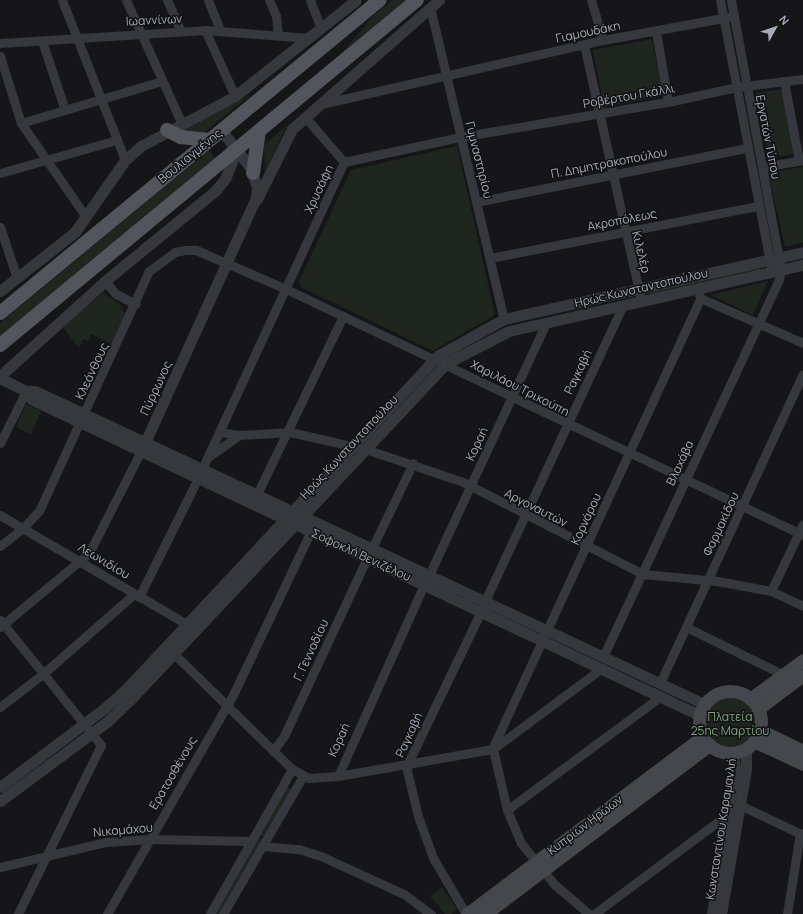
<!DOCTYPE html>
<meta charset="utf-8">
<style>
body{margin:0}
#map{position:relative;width:803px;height:914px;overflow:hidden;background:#161618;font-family:Manrope,sans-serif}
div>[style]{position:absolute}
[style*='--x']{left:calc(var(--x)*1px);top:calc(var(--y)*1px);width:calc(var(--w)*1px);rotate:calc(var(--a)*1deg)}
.green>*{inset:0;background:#1e261f}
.round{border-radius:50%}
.minor>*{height:9px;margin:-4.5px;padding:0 4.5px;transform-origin:4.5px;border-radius:4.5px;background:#37383d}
.tertiary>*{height:11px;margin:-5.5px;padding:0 5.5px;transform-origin:5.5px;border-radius:5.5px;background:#37383d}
.secondary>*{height:13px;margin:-6.5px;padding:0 6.5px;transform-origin:6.5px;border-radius:6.5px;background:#45474d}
.secondary>.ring{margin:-6.5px;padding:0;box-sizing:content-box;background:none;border:13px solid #45474d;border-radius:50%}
.primary>*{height:14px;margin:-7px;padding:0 7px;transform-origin:7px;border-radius:7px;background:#53555c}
span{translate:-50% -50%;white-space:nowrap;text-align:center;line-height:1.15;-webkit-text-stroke:3px #111113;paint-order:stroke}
.street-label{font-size:12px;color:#a8adb8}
.park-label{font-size:12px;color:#7fa381}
.north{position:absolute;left:755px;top:8px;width:40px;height:40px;-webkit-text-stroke:3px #111113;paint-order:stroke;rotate:50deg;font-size:11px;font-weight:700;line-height:16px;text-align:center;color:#a8adb8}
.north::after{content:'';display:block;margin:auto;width:14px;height:18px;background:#a8adb8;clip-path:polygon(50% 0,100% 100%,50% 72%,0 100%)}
</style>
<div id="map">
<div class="green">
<i style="clip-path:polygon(392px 0,406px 0,345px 50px,372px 17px)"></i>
<i style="clip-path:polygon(652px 39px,663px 96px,604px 107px,593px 50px)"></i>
<i style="clip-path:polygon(782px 89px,794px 154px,769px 158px,756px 93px)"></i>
<i style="clip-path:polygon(250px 95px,200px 136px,181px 131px,210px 116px)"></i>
<i style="clip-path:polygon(287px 125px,265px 172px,264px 145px)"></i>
<i style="clip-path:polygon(457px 146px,495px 315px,433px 351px,301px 287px,299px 281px,351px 170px)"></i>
<i style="clip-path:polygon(209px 150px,215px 158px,0 336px,0 323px)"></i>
<i style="clip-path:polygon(803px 167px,803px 242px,785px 247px,768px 173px)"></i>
<i style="clip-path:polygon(759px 265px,760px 270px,650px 295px,649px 291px)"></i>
<i style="clip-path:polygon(768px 281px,753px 315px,711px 295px)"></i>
<i style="clip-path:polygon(103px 293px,121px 305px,125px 314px,111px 344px,91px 334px,88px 341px,83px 339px,79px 348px,62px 326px)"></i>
<i style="clip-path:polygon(26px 404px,41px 411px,31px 434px,16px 427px)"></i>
<i class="round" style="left:705px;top:698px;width:50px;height:50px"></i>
<i style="clip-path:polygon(287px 786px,291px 789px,263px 837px,259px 835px)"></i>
<i style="clip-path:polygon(258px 837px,262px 839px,219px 914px,213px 914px)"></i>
<i style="clip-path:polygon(442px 887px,457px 909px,451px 914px,445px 914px,430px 896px)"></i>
</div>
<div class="minor">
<i style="--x:62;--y:0;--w:172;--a:68.5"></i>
<i style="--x:126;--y:0;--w:134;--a:65.7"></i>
<i style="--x:167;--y:0;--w:34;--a:66"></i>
<i style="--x:208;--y:0;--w:32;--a:68"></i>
<i style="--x:269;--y:0;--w:17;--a:66"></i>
<i style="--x:276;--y:16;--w:19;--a:84"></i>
<i style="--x:310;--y:0;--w:30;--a:69"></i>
<i style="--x:591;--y:0;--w:42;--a:73.3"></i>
<i style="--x:720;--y:0;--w:277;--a:79.2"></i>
<i style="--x:430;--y:7;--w:321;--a:76.7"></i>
<i style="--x:205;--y:30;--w:72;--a:65.6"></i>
<i style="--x:656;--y:31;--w:72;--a:80.4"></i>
<i style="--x:42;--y:41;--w:73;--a:71.6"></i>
<i style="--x:0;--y:43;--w:205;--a:-3.6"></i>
<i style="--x:205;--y:30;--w:104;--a:4.4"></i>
<i style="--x:584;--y:45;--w:262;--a:77.4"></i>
<i style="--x:0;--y:56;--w:70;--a:72.6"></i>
<i style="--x:21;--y:123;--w:114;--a:55.3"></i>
<i style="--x:784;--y:81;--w:81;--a:79.4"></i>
<i style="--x:321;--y:104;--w:289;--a:-12.8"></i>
<i style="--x:603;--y:40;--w:133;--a:-10.4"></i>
<i style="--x:305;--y:117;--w:60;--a:49.1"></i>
<i style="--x:21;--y:123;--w:147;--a:-16.6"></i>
<i style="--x:344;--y:162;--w:119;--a:-12.2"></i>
<i style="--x:460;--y:137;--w:211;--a:-9.6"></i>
<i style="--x:668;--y:102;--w:71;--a:-12.3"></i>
<i style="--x:737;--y:87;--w:66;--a:-6.9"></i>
<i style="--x:762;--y:167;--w:42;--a:-9.7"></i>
<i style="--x:0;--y:173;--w:122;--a:-15.8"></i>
<i style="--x:476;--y:202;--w:276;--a:-11.3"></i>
<i style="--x:0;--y:227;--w:54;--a:71.6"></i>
<i style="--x:490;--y:258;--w:273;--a:-11"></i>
<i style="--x:105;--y:281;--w:17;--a:50"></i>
<i style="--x:116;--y:294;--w:22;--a:27"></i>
<i style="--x:699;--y:294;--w:4;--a:76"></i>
<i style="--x:700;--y:298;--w:112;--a:23.6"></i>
<i style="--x:220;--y:432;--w:20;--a:9"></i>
<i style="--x:0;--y:443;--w:58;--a:-63.4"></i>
<i style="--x:208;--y:457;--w:39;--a:-35"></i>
<i style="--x:240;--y:435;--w:50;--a:-3.4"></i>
<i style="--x:290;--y:432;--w:77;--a:12.8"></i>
<i style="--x:365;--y:449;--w:103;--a:18.6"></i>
<i style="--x:463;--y:482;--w:202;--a:27.1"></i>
<i style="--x:643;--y:574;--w:74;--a:5.4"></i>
<i style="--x:717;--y:581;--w:55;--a:10.5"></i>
<i style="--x:771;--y:591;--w:35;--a:25"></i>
<i style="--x:202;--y:469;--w:338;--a:-65.2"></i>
<i style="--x:257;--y:494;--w:198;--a:-64.2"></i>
<i style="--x:0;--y:515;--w:222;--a:30.3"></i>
<i style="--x:0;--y:546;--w:29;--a:-38"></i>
<i style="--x:23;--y:528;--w:23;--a:-47"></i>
<i style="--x:39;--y:511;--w:264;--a:-65.4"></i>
<i style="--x:149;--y:271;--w:32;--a:-36"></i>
<i style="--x:175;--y:252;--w:10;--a:-11"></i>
<i style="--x:185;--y:250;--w:11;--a:0"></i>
<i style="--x:196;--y:250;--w:98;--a:23.4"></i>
<i style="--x:286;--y:289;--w:573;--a:25.45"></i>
<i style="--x:372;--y:548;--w:94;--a:-64.2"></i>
<i style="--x:429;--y:575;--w:278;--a:-65.1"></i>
<i style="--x:771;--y:591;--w:74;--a:-64.5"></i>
<i style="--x:139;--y:597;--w:133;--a:-63.6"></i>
<i style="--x:485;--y:601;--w:327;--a:-65"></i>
<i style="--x:0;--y:620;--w:161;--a:51.1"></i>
<i style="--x:101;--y:745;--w:188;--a:116.2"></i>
<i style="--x:0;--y:627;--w:116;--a:-39.7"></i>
<i style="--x:89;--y:553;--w:114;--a:-63"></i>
<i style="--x:686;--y:627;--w:109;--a:26.1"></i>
<i style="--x:169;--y:649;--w:172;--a:44.3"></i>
<i style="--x:292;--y:769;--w:19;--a:28"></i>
<i style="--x:309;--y:778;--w:29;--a:-4"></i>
<i style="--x:338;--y:776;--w:157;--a:-9.9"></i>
<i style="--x:493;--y:749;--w:136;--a:-36.6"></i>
<i style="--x:603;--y:657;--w:417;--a:-65"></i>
<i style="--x:779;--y:279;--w:9;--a:-77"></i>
<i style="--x:781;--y:270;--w:275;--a:-100.5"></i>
<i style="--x:660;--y:683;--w:340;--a:-65.2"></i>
<i style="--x:0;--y:707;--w:56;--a:-37.7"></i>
<i style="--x:44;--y:673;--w:120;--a:-41.3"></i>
<i style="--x:493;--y:747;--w:494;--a:-65.2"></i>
<i style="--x:493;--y:749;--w:63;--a:77.1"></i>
<i style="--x:507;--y:810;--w:36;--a:67"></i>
<i style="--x:521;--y:843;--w:53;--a:51.2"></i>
<i style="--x:554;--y:884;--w:46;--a:40.6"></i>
<i style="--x:273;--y:751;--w:19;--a:-54"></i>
<i style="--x:284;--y:736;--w:196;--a:-65"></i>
<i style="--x:338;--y:776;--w:209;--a:-65.8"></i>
<i style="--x:507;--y:810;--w:192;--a:-36.5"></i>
<i style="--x:262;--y:846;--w:37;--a:5"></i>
<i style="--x:299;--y:849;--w:25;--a:18"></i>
<i style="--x:323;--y:857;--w:89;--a:24.6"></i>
<i style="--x:404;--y:894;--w:34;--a:37"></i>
<i style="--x:0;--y:867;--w:109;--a:-13.3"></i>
<i style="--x:106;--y:842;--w:44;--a:-3.9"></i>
<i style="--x:150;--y:839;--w:100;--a:1.1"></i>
<i style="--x:107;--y:914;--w:253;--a:-60.1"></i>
<i style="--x:233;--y:695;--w:182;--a:-64.6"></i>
<i style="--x:210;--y:914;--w:167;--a:-60.5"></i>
<i style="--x:223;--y:914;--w:160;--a:-59.9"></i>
<i style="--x:466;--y:914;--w:65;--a:-120.5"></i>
<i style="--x:433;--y:858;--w:45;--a:-109.7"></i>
<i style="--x:418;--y:816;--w:46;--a:-103.7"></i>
<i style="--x:407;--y:771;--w:8;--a:-83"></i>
<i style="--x:408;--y:763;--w:169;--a:-64.3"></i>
<i style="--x:594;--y:914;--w:182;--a:-36.7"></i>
<i style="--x:740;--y:805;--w:70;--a:25.5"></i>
<i style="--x:787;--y:914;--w:82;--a:-80.9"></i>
</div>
<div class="tertiary">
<i style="--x:257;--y:199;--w:78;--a:-63.4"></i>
<i style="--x:292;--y:129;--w:196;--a:-41.3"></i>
<i style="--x:0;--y:291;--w:95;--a:-38.2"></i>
<i style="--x:75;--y:232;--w:88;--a:-55.2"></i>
<i style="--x:125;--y:160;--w:21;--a:-41"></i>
<i style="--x:141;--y:146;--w:106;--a:-28"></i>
<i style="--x:235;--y:96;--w:154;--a:-38.4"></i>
<i style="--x:0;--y:376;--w:142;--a:-42.1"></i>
<i style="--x:105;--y:281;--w:144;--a:-39.3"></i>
<i style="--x:216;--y:190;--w:14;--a:-51"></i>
<i style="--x:225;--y:179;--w:32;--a:-68"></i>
<i style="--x:0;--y:378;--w:29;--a:27"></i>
<i style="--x:26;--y:391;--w:9;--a:0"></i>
<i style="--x:35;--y:391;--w:739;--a:25.07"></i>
<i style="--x:26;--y:391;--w:9;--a:58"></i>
<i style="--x:31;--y:399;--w:739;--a:25.32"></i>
<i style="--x:142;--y:449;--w:276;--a:-65.6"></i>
<i style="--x:256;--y:198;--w:11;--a:-85"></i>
<i style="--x:257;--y:187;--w:21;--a:-109"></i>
<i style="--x:250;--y:167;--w:47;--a:-128.1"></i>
<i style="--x:0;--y:787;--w:131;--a:-37"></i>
<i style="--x:105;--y:708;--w:30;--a:-42"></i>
<i style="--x:127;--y:688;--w:456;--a:-46.9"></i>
<i style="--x:439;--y:355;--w:74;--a:-29"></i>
<i style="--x:504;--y:319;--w:306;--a:-12.6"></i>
<i style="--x:0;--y:801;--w:134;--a:-36.5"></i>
<i style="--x:108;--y:721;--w:30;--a:-44"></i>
<i style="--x:130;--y:700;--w:461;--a:-46.8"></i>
<i style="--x:445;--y:364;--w:72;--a:-27.3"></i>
<i style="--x:509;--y:331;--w:301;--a:-12.7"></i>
<i style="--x:712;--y:914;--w:147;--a:-81"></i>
<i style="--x:735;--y:769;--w:16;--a:-97"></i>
<i style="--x:721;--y:914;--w:146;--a:-80.2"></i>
<i style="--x:746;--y:770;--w:21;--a:-90"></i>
</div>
<div class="secondary">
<i class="ring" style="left:699px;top:691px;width:49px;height:49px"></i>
<i style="--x:750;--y:699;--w:66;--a:-36.3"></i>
<i style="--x:758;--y:709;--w:56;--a:-37.1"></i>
<i style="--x:760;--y:730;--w:48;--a:26"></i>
<i style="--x:754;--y:741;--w:54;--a:25.1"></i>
<i style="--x:467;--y:914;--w:294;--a:-37"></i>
<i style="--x:485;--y:914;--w:281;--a:-37"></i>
</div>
<div class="primary">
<i style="--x:167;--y:130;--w:16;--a:27"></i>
<i style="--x:181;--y:137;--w:28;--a:6"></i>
<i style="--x:253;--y:173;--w:42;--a:-81.9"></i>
<i style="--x:0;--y:313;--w:492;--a:-39.5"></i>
<i style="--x:0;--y:345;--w:541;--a:-39.6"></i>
</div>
<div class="street-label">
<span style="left:154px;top:20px;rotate:-3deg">Ιωαννίνων</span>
<span style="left:588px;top:32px;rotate:-12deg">Γιαμουδάκη</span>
<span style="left:629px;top:96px;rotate:-10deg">Ροβέρτου Γκάλλι</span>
<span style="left:768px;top:137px;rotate:79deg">Εργατών Τύπου</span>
<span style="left:190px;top:156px;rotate:-39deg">Βουλιαγμένης</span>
<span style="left:479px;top:160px;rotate:76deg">Γυμναστηρίου</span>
<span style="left:609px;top:163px;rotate:-11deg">Π. Δημητρακοπούλου</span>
<span style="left:319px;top:189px;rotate:-65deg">Χρυσάφη</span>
<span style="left:622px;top:220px;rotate:-11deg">Ακροπόλεως</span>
<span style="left:641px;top:252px;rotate:76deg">Κιλελέρ</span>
<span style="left:641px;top:288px;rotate:-13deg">Ηρώς Κωνσταντοπούλου</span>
<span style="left:92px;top:371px;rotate:-65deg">Κλεάνθους</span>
<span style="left:578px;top:372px;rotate:-64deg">Ραγκαβή</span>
<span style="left:156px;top:388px;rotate:-65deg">Πύρρωνος</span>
<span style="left:520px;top:388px;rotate:27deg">Χαριλάου Τρικούπη</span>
<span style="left:477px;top:444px;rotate:-65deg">Κοραή</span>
<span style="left:349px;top:447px;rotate:-47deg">Ηρώς Κωνσταντοπούλου</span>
<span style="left:680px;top:463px;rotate:-65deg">Βλαχάβα</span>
<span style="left:536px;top:508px;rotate:27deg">Αργοναυτών</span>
<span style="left:586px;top:519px;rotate:-65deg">Κορνάρου</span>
<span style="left:721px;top:524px;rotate:-65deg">Φαρμακίδου</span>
<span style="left:361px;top:555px;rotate:25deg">Σοφοκλή Βενιζέλου</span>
<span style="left:104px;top:561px;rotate:31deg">Λεωνιδίου</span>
<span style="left:311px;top:650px;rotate:-65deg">Γ. Γενναδίου</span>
<span style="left:409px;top:735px;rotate:-65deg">Ραγκαβή</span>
<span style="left:339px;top:740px;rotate:-66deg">Κοραή</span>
<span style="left:173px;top:773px;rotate:-60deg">Ερατοσθένους</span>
<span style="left:585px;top:825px;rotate:-37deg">Κυπρίων Ηρώων</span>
<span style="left:721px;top:829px;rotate:-81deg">Κωνσταντίνου Καραμανλή</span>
<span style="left:123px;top:830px;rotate:-5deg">Νικομάχου</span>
</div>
<div class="park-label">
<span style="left:730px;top:724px">Πλατεία<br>25ης Μαρτίου</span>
</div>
<div class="north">N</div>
</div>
